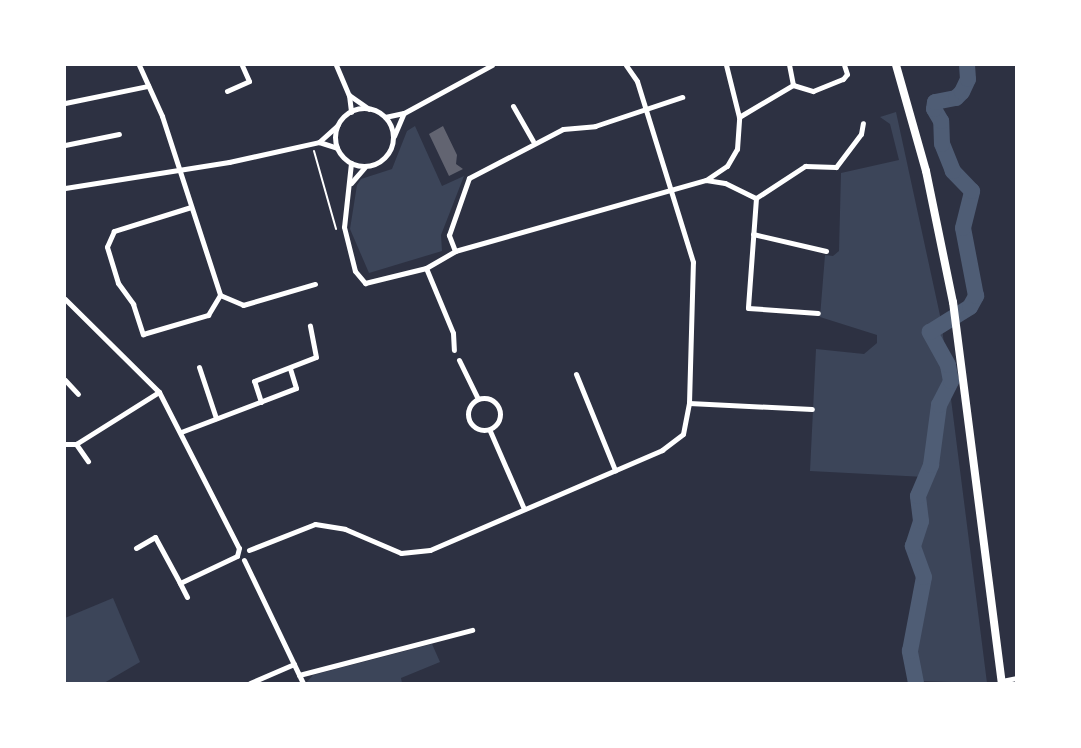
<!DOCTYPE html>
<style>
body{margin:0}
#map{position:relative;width:1081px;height:748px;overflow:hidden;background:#2d3142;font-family:Raleway,sans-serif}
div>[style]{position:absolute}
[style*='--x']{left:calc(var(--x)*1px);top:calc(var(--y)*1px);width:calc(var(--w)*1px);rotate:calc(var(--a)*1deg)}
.green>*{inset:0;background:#3c4559}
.river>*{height:16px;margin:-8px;padding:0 8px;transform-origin:8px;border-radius:8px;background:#4f5d75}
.building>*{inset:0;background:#626471}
.path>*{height:2px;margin:-1px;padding:0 1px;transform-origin:1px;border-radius:1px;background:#fff}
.minor>*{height:5px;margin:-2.5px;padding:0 2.5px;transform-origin:2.5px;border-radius:2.5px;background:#fff}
.minor>.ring{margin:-2.5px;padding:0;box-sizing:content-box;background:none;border:5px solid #fff;border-radius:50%}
.secondary>*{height:8px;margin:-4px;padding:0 4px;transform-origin:4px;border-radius:4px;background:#fff}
span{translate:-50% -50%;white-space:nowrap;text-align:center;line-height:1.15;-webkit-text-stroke:6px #fff;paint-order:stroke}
.frame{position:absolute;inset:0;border:66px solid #fff;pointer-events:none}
</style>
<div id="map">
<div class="green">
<i style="clip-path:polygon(896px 112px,941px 320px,987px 683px,917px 681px,914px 638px,925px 576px,916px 542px,921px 533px,915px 534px,920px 518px,916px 500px,925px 477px,810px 471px,816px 349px,864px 354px,877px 343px,877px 335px,820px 317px,825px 255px,833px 256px,839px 251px,841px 173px,899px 160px,890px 124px,880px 117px)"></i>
<i style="clip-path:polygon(415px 126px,442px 186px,464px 176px,441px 235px,442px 251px,369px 273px,350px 229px,357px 185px,361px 179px,392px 169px,407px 131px)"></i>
<i style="clip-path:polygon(113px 598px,140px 662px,104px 683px,65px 683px,65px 618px)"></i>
<i style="clip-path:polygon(432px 644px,440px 662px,401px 678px,402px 683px,306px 683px,313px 675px)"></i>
</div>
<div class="river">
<i style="--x:916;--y:683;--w:33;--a:-101"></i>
<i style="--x:910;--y:651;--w:75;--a:-79.3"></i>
<i style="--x:924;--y:577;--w:33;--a:-110"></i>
<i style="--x:913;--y:546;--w:26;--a:-72"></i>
<i style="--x:921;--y:521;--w:25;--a:-97"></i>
<i style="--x:918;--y:496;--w:34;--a:-67"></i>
<i style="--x:931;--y:465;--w:61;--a:-82.4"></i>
<i style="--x:939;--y:405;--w:27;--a:-63"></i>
<i style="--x:951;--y:381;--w:16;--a:-101"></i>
<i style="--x:948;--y:365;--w:38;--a:-119"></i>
<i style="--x:930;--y:332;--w:47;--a:-32"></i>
<i style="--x:970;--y:307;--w:13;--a:-61"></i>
<i style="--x:976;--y:296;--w:69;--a:-100.8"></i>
<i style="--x:963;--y:228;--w:38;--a:-76"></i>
<i style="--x:972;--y:191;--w:28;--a:-134"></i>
<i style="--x:953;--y:171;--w:29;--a:-112"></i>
<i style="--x:942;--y:144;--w:23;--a:-92"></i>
<i style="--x:941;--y:121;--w:14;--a:-120"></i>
<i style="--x:934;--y:109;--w:7;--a:-82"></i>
<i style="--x:935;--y:102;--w:21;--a:-11"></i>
<i style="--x:956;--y:98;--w:8;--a:-45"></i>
<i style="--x:962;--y:92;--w:14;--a:-65"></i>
<i style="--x:968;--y:79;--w:14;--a:-94"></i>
</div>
<div class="building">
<i style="clip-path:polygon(443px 126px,457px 155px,456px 164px,463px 169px,449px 176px,429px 134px)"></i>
</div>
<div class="path">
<i style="--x:314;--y:151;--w:81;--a:74.2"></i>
</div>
<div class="minor">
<i style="--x:139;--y:65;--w:56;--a:65.7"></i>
<i style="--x:162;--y:116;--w:188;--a:72"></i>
<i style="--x:336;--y:65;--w:33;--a:67"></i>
<i style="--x:349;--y:95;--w:17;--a:83"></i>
<i style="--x:793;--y:85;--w:21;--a:17"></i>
<i style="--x:813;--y:91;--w:32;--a:-22"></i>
<i style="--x:843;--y:79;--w:6;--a:-51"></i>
<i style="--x:847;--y:74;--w:9;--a:-108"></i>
<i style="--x:227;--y:91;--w:24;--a:-24"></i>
<i style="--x:249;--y:81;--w:17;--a:-114"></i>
<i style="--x:349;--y:95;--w:24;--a:35"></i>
<i style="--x:65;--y:103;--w:85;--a:-11.6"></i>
<i style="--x:513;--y:106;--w:40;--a:60.3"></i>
<i class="ring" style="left:335px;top:108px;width:53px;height:53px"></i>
<i style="--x:385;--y:117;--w:19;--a:-12"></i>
<i style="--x:404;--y:113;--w:100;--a:-28.6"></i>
<i style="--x:739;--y:117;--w:63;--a:-30.7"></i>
<i style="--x:793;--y:85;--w:20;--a:-101"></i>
<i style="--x:394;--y:136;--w:25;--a:-67"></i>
<i style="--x:319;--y:142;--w:19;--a:18"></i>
<i style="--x:65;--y:145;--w:55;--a:-11.5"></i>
<i style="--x:351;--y:163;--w:64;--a:96.2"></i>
<i style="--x:344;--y:227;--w:45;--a:76"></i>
<i style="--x:355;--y:271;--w:16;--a:50"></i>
<i style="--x:365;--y:283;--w:63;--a:-13.8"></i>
<i style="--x:426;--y:268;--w:34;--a:-30"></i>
<i style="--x:455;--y:251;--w:261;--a:-15.8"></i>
<i style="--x:706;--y:180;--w:19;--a:9"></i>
<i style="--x:725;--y:183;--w:34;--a:26"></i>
<i style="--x:756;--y:198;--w:110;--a:94.2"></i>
<i style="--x:748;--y:308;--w:70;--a:4.1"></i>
<i style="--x:706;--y:180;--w:25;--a:-34"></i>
<i style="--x:727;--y:166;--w:20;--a:-60"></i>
<i style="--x:737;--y:149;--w:32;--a:-86"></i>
<i style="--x:739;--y:117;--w:54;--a:-104"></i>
<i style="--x:351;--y:183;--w:21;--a:-49"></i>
<i style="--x:65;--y:188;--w:166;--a:-9"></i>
<i style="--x:229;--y:162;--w:92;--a:-12.5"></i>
<i style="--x:319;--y:142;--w:25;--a:-42"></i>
<i style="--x:756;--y:198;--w:59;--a:-33.1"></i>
<i style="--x:805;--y:166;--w:31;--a:2"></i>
<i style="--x:836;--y:167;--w:41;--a:-52.9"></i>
<i style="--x:861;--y:134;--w:11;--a:-80"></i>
<i style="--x:191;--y:207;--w:81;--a:162.7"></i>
<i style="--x:114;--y:231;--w:17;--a:114"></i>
<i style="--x:107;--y:247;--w:38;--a:73"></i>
<i style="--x:118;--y:283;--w:26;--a:54"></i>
<i style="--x:133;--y:304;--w:32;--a:72"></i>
<i style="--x:143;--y:334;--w:68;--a:-16.3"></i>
<i style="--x:208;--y:315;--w:23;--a:-59"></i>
<i style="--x:753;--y:234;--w:75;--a:13.1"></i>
<i style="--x:455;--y:251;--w:17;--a:-111"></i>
<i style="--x:449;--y:235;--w:60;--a:-70.7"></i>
<i style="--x:469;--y:178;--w:106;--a:-27.5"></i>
<i style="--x:563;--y:129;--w:32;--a:-5"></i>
<i style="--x:595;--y:126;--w:92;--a:-18.4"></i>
<i style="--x:426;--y:268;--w:70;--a:67.4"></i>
<i style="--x:453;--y:333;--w:17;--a:87"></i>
<i style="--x:220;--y:295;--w:25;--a:23"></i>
<i style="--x:243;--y:305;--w:75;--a:-16.3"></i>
<i style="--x:65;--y:299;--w:132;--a:44.7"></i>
<i style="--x:159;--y:392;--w:175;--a:62.9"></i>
<i style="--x:239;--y:548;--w:8;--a:104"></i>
<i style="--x:459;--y:360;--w:43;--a:64"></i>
<i style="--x:199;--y:367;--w:54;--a:71.6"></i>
<i style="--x:576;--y:374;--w:104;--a:67.9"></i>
<i style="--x:65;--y:380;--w:19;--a:47"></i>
<i class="ring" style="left:468px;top:398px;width:27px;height:27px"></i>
<i style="--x:261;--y:402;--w:22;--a:-108"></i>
<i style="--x:254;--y:381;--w:66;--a:-21.2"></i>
<i style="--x:316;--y:357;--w:32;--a:-101"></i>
<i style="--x:689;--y:403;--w:123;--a:2.8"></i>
<i style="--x:490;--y:431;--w:85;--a:66.4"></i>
<i style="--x:181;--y:432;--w:123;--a:-20.9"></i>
<i style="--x:296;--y:388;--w:21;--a:-107"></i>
<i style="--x:65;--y:444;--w:11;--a:0"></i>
<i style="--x:76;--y:444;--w:98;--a:-32.1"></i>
<i style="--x:76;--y:444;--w:21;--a:55"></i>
<i style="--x:136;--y:548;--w:22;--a:-30"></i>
<i style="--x:155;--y:537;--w:52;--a:61.5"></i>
<i style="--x:249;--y:550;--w:71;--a:-21.5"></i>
<i style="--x:315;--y:524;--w:30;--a:9"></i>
<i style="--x:345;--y:529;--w:61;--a:23.2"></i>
<i style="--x:401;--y:553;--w:29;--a:-6"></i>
<i style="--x:430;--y:550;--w:253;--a:-23.3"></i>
<i style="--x:662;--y:450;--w:26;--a:-37"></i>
<i style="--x:683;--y:434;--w:32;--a:-79"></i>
<i style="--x:689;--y:403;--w:141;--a:-88.4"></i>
<i style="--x:693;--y:262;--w:189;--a:-107.2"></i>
<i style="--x:637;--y:81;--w:19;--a:-125"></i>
<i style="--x:244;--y:560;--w:136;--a:64.4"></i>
<i style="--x:187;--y:597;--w:16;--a:-117"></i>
<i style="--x:180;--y:583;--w:63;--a:-25.3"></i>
<i style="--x:299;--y:675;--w:179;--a:-14.6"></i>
<i style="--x:1002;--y:681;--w:14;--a:-12"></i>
<i style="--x:250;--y:683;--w:48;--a:-23.4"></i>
</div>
<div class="secondary">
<i style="--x:896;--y:65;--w:110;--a:74.2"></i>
<i style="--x:926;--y:171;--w:134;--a:78.4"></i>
<i style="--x:953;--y:302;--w:384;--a:82.7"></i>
</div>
<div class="frame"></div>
</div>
